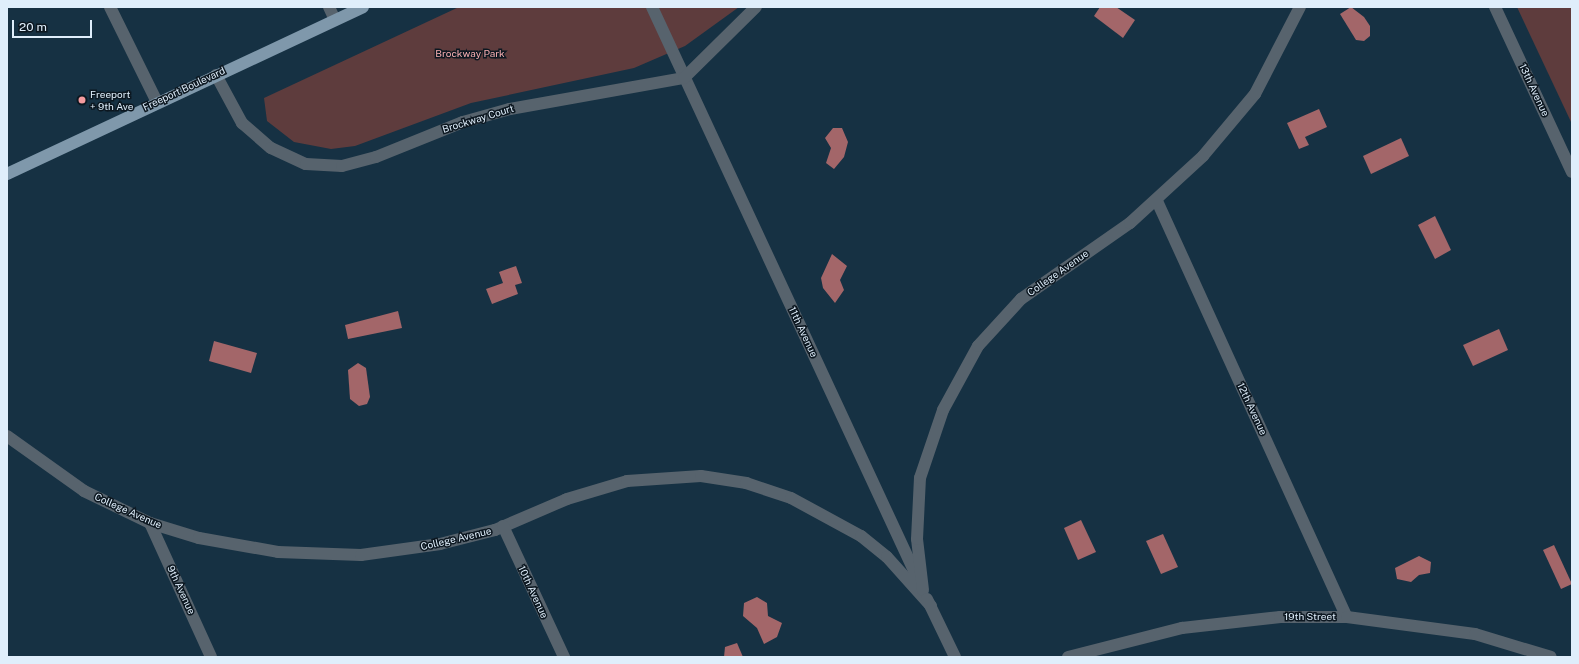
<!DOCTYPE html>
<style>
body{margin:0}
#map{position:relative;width:1579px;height:664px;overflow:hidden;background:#163143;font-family:"Public Sans",sans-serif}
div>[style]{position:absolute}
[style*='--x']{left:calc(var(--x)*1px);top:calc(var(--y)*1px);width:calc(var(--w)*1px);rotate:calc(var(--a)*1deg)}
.green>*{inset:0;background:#5e3c3d}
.water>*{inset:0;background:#a36669}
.minor>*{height:12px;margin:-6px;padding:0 6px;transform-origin:6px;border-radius:6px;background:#57636d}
.major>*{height:12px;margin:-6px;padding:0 6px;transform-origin:6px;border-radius:6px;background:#7f98ab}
.dots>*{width:11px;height:11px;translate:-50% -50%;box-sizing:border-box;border:2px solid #0c1720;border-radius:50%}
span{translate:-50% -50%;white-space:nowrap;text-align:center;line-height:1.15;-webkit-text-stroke:3px #0c1720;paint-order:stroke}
.park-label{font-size:10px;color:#f8aeb1}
.street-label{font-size:10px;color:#dfeefb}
.poi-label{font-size:10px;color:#dfeefb}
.left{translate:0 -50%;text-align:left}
.frame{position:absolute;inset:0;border:8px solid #dfeefb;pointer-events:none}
.scale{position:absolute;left:12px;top:20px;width:80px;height:18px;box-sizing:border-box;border:2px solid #dfeefb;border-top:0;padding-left:5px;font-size:12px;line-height:14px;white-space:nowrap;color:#dfeefb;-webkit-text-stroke:3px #0c1720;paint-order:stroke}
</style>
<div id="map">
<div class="green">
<i style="clip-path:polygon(459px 7px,739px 7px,685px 46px,634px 68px,471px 103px,355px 146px,331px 149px,294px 142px,267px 121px,264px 98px)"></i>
<i style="clip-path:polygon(1517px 7px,1572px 7px,1572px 124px)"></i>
</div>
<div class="water">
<i style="clip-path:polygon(1100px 7px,1116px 7px,1135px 20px,1123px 38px,1094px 16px)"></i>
<i style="clip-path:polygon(1351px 7px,1364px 17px,1370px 26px,1370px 36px,1364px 41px,1356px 40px,1340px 14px)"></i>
<i style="clip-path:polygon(1319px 109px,1327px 127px,1305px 137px,1309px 145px,1299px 149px,1287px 123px)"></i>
<i style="clip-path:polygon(833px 128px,842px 128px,848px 142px,844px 157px,834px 169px,826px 163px,831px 148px,825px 138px)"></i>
<i style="clip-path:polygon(1401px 138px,1409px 156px,1371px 174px,1363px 156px)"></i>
<i style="clip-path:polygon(1435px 216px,1451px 250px,1435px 259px,1418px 225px)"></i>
<i style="clip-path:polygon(832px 254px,847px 266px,840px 280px,844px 290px,835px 303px,823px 288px,821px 278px)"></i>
<i style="clip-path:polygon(516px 266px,522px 283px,515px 285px,518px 294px,492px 304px,486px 289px,503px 283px,499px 272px)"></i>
<i style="clip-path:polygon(398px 311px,402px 328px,348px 339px,345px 325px)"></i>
<i style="clip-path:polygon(1499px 329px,1508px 350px,1473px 366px,1463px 345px)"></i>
<i style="clip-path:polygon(214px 341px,257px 353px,251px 373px,209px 361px)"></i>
<i style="clip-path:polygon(358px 363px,366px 368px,370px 397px,367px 404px,359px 406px,350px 399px,348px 370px)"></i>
<i style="clip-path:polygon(1081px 520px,1096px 552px,1078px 560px,1064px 528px)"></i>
<i style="clip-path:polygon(1163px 534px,1178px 567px,1161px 574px,1146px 541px)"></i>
<i style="clip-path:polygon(1554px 545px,1572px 584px,1561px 589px,1543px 550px)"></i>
<i style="clip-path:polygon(1419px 556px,1431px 562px,1430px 573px,1419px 575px,1411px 582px,1397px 579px,1395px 568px)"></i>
<i style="clip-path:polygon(757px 597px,767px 603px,768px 616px,782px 623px,777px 637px,764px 644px,757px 628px,743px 616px,744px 603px)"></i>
<i style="clip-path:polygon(737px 643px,743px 657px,724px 657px,725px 647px)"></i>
</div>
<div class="minor">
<i style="--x:110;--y:7;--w:106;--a:63.7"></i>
<i style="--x:329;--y:7;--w:14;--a:65"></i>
<i style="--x:652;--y:7;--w:629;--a:65.07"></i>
<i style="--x:1495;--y:7;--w:182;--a:65"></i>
<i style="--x:216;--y:75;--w:55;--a:61.6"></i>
<i style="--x:242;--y:123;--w:38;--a:41"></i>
<i style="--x:271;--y:148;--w:38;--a:25"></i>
<i style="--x:306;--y:164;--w:36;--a:3"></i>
<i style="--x:342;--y:166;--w:35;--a:-15"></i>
<i style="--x:376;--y:157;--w:94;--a:-21.9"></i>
<i style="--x:463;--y:122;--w:49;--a:-15.5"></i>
<i style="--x:510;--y:109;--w:177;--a:-10.1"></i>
<i style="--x:684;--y:78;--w:101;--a:-44.6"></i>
<i style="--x:1157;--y:201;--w:457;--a:65.5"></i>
<i style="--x:7;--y:436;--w:95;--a:35.5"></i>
<i style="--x:84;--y:491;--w:73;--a:25.9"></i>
<i style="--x:150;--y:523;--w:51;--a:17"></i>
<i style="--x:199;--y:538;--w:80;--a:10"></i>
<i style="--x:278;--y:552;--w:83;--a:2.1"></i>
<i style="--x:361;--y:555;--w:80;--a:-7.9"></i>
<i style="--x:440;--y:544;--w:57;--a:-14.3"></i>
<i style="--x:495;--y:530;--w:78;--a:-23.3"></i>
<i style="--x:567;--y:499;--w:63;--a:-16.7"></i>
<i style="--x:627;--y:481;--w:74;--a:-3.9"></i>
<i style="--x:701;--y:476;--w:46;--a:8.8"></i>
<i style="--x:746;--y:483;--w:47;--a:18.4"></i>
<i style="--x:791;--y:498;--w:80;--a:28.5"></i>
<i style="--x:861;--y:536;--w:33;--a:39"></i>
<i style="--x:887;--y:557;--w:66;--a:48.1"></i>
<i style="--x:150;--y:523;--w:147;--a:65.5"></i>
<i style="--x:503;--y:526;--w:145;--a:65"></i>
<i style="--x:923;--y:590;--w:51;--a:-96.7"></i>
<i style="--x:917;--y:539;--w:61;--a:-87.2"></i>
<i style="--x:920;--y:478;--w:72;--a:-71.3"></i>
<i style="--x:943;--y:410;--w:73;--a:-61.3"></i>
<i style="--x:978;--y:346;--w:64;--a:-47.5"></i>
<i style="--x:1021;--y:299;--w:133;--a:-34.9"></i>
<i style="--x:1130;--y:223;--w:99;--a:-42.5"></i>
<i style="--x:1203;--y:156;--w:81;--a:-50"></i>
<i style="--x:1255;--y:94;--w:98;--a:-62.7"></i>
<i style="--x:927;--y:599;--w:64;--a:64.2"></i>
<i style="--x:1068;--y:657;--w:118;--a:-14.3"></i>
<i style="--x:1182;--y:628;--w:99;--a:-6.4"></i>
<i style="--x:1280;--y:617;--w:67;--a:0"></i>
<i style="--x:1347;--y:617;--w:129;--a:7.6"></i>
<i style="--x:1475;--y:634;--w:79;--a:16.8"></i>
</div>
<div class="major">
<i style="--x:7;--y:174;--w:393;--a:-25.1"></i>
</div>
<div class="dots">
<i style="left:82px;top:100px;background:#f49b9f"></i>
</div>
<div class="park-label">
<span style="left:470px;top:54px">Brockway Park</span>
</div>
<div class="street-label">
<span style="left:184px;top:89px;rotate:-25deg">Freeport Boulevard</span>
<span style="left:1534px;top:90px;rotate:65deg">13th Avenue</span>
<span style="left:478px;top:119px;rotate:-17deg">Brockway Court</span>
<span style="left:1058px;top:273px;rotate:-35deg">College Avenue</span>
<span style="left:803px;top:332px;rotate:65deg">11th Avenue</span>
<span style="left:1252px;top:409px;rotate:65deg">12th Avenue</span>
<span style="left:128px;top:511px;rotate:24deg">College Avenue</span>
<span style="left:456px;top:539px;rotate:-13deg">College Avenue</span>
<span style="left:181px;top:590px;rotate:65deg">9th Avenue</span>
<span style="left:533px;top:592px;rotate:65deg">10th Avenue</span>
<span style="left:1310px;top:617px">19th Street</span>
</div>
<div class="poi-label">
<span class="left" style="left:90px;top:100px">Freeport<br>+ 9th Ave</span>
</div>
<div class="frame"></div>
<div class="scale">20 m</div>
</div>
